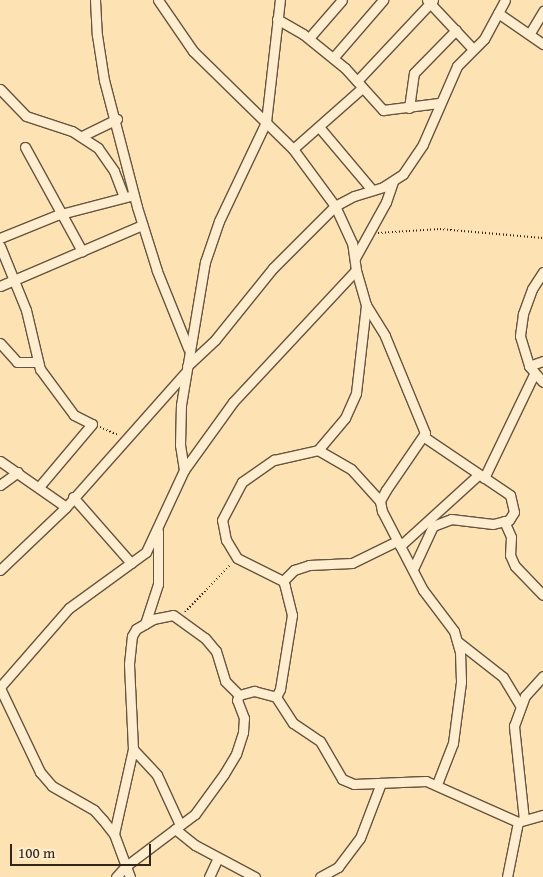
<!DOCTYPE html>
<style>
body{margin:0}
#map{position:relative;width:543px;height:877px;overflow:hidden;background:#fde3b4;font-family:"Gentium Book Plus",serif}
div>[style]{position:absolute}
[style*='--x']{left:calc(var(--x)*1px);top:calc(var(--y)*1px);width:calc(var(--w)*1px);rotate:calc(var(--a)*1deg)}
.path>*{height:2px;margin-top:-1px;transform-origin:0;background:repeating-linear-gradient(90deg,#322518 0 1px,transparent 0 3.5px)}
.roads{filter:drop-shadow(1px 0 #65543f) drop-shadow(-1px 0 #65543f) drop-shadow(0 1px #65543f) drop-shadow(0 -1px #65543f)}
.minor>*{height:9px;margin:-4.5px;padding:0 4.5px;transform-origin:4.5px;border-radius:4.5px;background:#feedce}
span{translate:-50% -50%;white-space:nowrap;text-align:center;line-height:1.15;-webkit-text-stroke:4px #feedce;paint-order:stroke}
.scale{position:absolute;left:10px;top:844px;width:141px;height:22px;box-sizing:border-box;border:2px solid #322518;border-top:0;padding-left:6px;font-size:15px;line-height:18px;white-space:nowrap;color:#322518;-webkit-text-stroke:4px #feedce;paint-order:stroke}
</style>
<div id="map">
<div class="path">
<i style="--x:378;--y:233;--w:62;--a:-3.7"></i>
<i style="--x:440;--y:229;--w:103;--a:5"></i>
<i style="--x:100;--y:427;--w:20;--a:24"></i>
<i style="--x:185;--y:612;--w:65;--a:-46.2"></i>
</div>
<div class="roads">
<div class="minor">
<i style="--x:95;--y:0;--w:35;--a:87"></i>
<i style="--x:97;--y:35;--w:46;--a:81.2"></i>
<i style="--x:104;--y:80;--w:131;--a:75.4"></i>
<i style="--x:137;--y:207;--w:67;--a:72.6"></i>
<i style="--x:157;--y:271;--w:83;--a:68.1"></i>
<i style="--x:158;--y:0;--w:62;--a:55.5"></i>
<i style="--x:193;--y:51;--w:140;--a:44.4"></i>
<i style="--x:293;--y:149;--w:71;--a:53.6"></i>
<i style="--x:335;--y:206;--w:21;--a:-28"></i>
<i style="--x:354;--y:196;--w:30;--a:-17"></i>
<i style="--x:383;--y:187;--w:24;--a:-33"></i>
<i style="--x:403;--y:174;--w:36;--a:-56"></i>
<i style="--x:423;--y:144;--w:85;--a:-66.4"></i>
<i style="--x:457;--y:66;--w:38;--a:-45"></i>
<i style="--x:484;--y:39;--w:44;--a:-61.7"></i>
<i style="--x:427;--y:0;--w:67;--a:46.8"></i>
<i style="--x:498;--y:13;--w:55;--a:34.6"></i>
<i style="--x:277;--y:19;--w:30;--a:30"></i>
<i style="--x:303;--y:34;--w:54;--a:39"></i>
<i style="--x:345;--y:68;--w:57;--a:47.9"></i>
<i style="--x:383;--y:110;--w:56;--a:-7.1"></i>
<i style="--x:530;--y:33;--w:26;--a:-59"></i>
<i style="--x:309;--y:38;--w:50;--a:-49"></i>
<i style="--x:333;--y:58;--w:77;--a:-49.2"></i>
<i style="--x:357;--y:81;--w:111;--a:-46.8"></i>
<i style="--x:0;--y:89;--w:37;--a:46"></i>
<i style="--x:26;--y:116;--w:48;--a:18.1"></i>
<i style="--x:72;--y:131;--w:31;--a:33"></i>
<i style="--x:98;--y:148;--w:28;--a:55"></i>
<i style="--x:114;--y:171;--w:28;--a:69"></i>
<i style="--x:409;--y:108;--w:35;--a:-82"></i>
<i style="--x:414;--y:73;--w:60;--a:-45.7"></i>
<i style="--x:319;--y:127;--w:82;--a:49.9"></i>
<i style="--x:82;--y:136;--w:39;--a:-26"></i>
<i style="--x:25;--y:147;--w:119;--a:61.3"></i>
<i style="--x:293;--y:149;--w:92;--a:-41.5"></i>
<i style="--x:0;--y:238;--w:61;--a:-22"></i>
<i style="--x:57;--y:215;--w:75;--a:-14.6"></i>
<i style="--x:0;--y:246;--w:69;--a:67.9"></i>
<i style="--x:26;--y:310;--w:61;--a:76.7"></i>
<i style="--x:40;--y:369;--w:57;--a:53.5"></i>
<i style="--x:74;--y:415;--w:20;--a:27"></i>
<i style="--x:92;--y:424;--w:82;--a:130.1"></i>
<i style="--x:355;--y:258;--w:64;--a:-61"></i>
<i style="--x:386;--y:202;--w:21;--a:-71"></i>
<i style="--x:543;--y:272;--w:20;--a:123"></i>
<i style="--x:532;--y:289;--w:27;--a:110"></i>
<i style="--x:523;--y:314;--w:22;--a:98"></i>
<i style="--x:520;--y:336;--w:31;--a:73"></i>
<i style="--x:529;--y:366;--w:21;--a:49"></i>
<i style="--x:0;--y:286;--w:155;--a:-23.2"></i>
<i style="--x:366;--y:305;--w:36;--a:58"></i>
<i style="--x:385;--y:336;--w:105;--a:67.6"></i>
<i style="--x:425;--y:433;--w:69;--a:124.4"></i>
<i style="--x:386;--y:490;--w:13;--a:119"></i>
<i style="--x:380;--y:501;--w:10;--a:79"></i>
<i style="--x:382;--y:511;--w:89;--a:62.6"></i>
<i style="--x:423;--y:590;--w:51;--a:52.9"></i>
<i style="--x:454;--y:631;--w:22;--a:74"></i>
<i style="--x:460;--y:652;--w:30;--a:88"></i>
<i style="--x:461;--y:682;--w:62;--a:97.5"></i>
<i style="--x:453;--y:743;--w:44;--a:111.3"></i>
<i style="--x:0;--y:343;--w:25;--a:48"></i>
<i style="--x:17;--y:362;--w:21;--a:0"></i>
<i style="--x:529;--y:366;--w:15;--a:-20"></i>
<i style="--x:318;--y:450;--w:38;--a:30"></i>
<i style="--x:351;--y:469;--w:43;--a:47.8"></i>
<i style="--x:0;--y:461;--w:80;--a:34.9"></i>
<i style="--x:184;--y:470;--w:25;--a:-99"></i>
<i style="--x:180;--y:445;--w:40;--a:-88.6"></i>
<i style="--x:181;--y:405;--w:145;--a:-80.5"></i>
<i style="--x:205;--y:262;--w:43;--a:-71.1"></i>
<i style="--x:219;--y:221;--w:110;--a:-64.6"></i>
<i style="--x:266;--y:122;--w:123;--a:-83.5"></i>
<i style="--x:484;--y:478;--w:115;--a:-64.3"></i>
<i style="--x:0;--y:485;--w:22;--a:-36"></i>
<i style="--x:73;--y:497;--w:88;--a:48.7"></i>
<i style="--x:504;--y:521;--w:17;--a:66"></i>
<i style="--x:511;--y:537;--w:18;--a:93"></i>
<i style="--x:510;--y:555;--w:12;--a:66"></i>
<i style="--x:515;--y:566;--w:40;--a:46"></i>
<i style="--x:400;--y:546;--w:105;--a:-42.3"></i>
<i style="--x:413;--y:569;--w:47;--a:-65.1"></i>
<i style="--x:433;--y:526;--w:19;--a:-21"></i>
<i style="--x:451;--y:519;--w:42;--a:6.8"></i>
<i style="--x:493;--y:524;--w:16;--a:-14"></i>
<i style="--x:509;--y:520;--w:9;--a:-58"></i>
<i style="--x:514;--y:512;--w:17;--a:-103"></i>
<i style="--x:510;--y:495;--w:104;--a:-146"></i>
<i style="--x:0;--y:570;--w:91;--a:-43.7"></i>
<i style="--x:66;--y:507;--w:179;--a:-48.4"></i>
<i style="--x:283;--y:581;--w:16;--a:-45"></i>
<i style="--x:294;--y:570;--w:16;--a:-18"></i>
<i style="--x:309;--y:565;--w:43;--a:-2.7"></i>
<i style="--x:352;--y:563;--w:50;--a:-26.1"></i>
<i style="--x:145;--y:624;--w:42;--a:-72"></i>
<i style="--x:158;--y:584;--w:53;--a:-90"></i>
<i style="--x:457;--y:641;--w:58;--a:38"></i>
<i style="--x:503;--y:677;--w:33;--a:59"></i>
<i style="--x:0;--y:687;--w:105;--a:-48.9"></i>
<i style="--x:69;--y:608;--w:95;--a:-36"></i>
<i style="--x:146;--y:552;--w:90;--a:-65.1"></i>
<i style="--x:184;--y:470;--w:84;--a:-54.2"></i>
<i style="--x:233;--y:402;--w:180;--a:-47"></i>
<i style="--x:356;--y:270;--w:27;--a:-98"></i>
<i style="--x:352;--y:243;--w:41;--a:-114.7"></i>
<i style="--x:335;--y:206;--w:88;--a:135"></i>
<i style="--x:273;--y:268;--w:92;--a:128.9"></i>
<i style="--x:215;--y:340;--w:38;--a:137"></i>
<i style="--x:0;--y:688;--w:93;--a:64.5"></i>
<i style="--x:40;--y:772;--w:18;--a:49"></i>
<i style="--x:52;--y:786;--w:48;--a:29.7"></i>
<i style="--x:94;--y:810;--w:13;--a:48"></i>
<i style="--x:103;--y:820;--w:18;--a:52"></i>
<i style="--x:114;--y:834;--w:46;--a:69.6"></i>
<i style="--x:276;--y:697;--w:31;--a:57"></i>
<i style="--x:293;--y:723;--w:32;--a:34"></i>
<i style="--x:320;--y:741;--w:44;--a:59.9"></i>
<i style="--x:342;--y:779;--w:13;--a:23"></i>
<i style="--x:354;--y:784;--w:72;--a:-2.4"></i>
<i style="--x:426;--y:781;--w:101;--a:24"></i>
<i style="--x:518;--y:822;--w:26;--a:-16"></i>
<i style="--x:133;--y:749;--w:35;--a:47"></i>
<i style="--x:157;--y:775;--w:55;--a:65.3"></i>
<i style="--x:524;--y:820;--w:95;--a:-96.1"></i>
<i style="--x:514;--y:726;--w:32;--a:-70"></i>
<i style="--x:525;--y:696;--w:27;--a:-48"></i>
<i style="--x:175;--y:829;--w:26;--a:39"></i>
<i style="--x:195;--y:845;--w:68;--a:28.1"></i>
<i style="--x:114;--y:834;--w:87;--a:-77.4"></i>
<i style="--x:133;--y:749;--w:85;--a:-92.7"></i>
<i style="--x:129;--y:664;--w:28;--a:-84"></i>
<i style="--x:132;--y:636;--w:8;--a:-60"></i>
<i style="--x:136;--y:629;--w:20;--a:-30"></i>
<i style="--x:153;--y:619;--w:20;--a:-11"></i>
<i style="--x:173;--y:615;--w:39;--a:36"></i>
<i style="--x:205;--y:638;--w:17;--a:50"></i>
<i style="--x:216;--y:651;--w:31;--a:73"></i>
<i style="--x:225;--y:681;--w:20;--a:45"></i>
<i style="--x:116;--y:877;--w:15;--a:-48"></i>
<i style="--x:126;--y:866;--w:86;--a:-37"></i>
<i style="--x:195;--y:814;--w:49;--a:-54.1"></i>
<i style="--x:224;--y:774;--w:23;--a:-59"></i>
<i style="--x:236;--y:754;--w:23;--a:-72"></i>
<i style="--x:243;--y:732;--w:14;--a:-86"></i>
<i style="--x:244;--y:718;--w:19;--a:-111"></i>
<i style="--x:237;--y:700;--w:5;--a:-68"></i>
<i style="--x:239;--y:695;--w:16;--a:-15"></i>
<i style="--x:254;--y:691;--w:23;--a:15"></i>
<i style="--x:276;--y:697;--w:9;--a:-63"></i>
<i style="--x:280;--y:689;--w:75;--a:-80.8"></i>
<i style="--x:292;--y:615;--w:30;--a:-104"></i>
<i style="--x:285;--y:586;--w:5;--a:-112"></i>
<i style="--x:283;--y:581;--w:51;--a:-153.4"></i>
<i style="--x:237;--y:558;--w:21;--a:-121"></i>
<i style="--x:226;--y:540;--w:20;--a:-101"></i>
<i style="--x:222;--y:520;--w:43;--a:-62.2"></i>
<i style="--x:242;--y:482;--w:39;--a:-35"></i>
<i style="--x:274;--y:460;--w:45;--a:-12.8"></i>
<i style="--x:318;--y:450;--w:42;--a:-49.8"></i>
<i style="--x:345;--y:418;--w:27;--a:-66"></i>
<i style="--x:356;--y:393;--w:89;--a:-83.5"></i>
<i style="--x:366;--y:305;--w:36;--a:-106"></i>
<i style="--x:209;--y:877;--w:21;--a:-65"></i>
<i style="--x:320;--y:877;--w:21;--a:-29"></i>
<i style="--x:338;--y:867;--w:36;--a:-53"></i>
<i style="--x:360;--y:838;--w:59;--a:-69.1"></i>
<i style="--x:507;--y:877;--w:56;--a:-78.7"></i>
</div>
</div>
<div class="scale">100 m</div>
</div>
